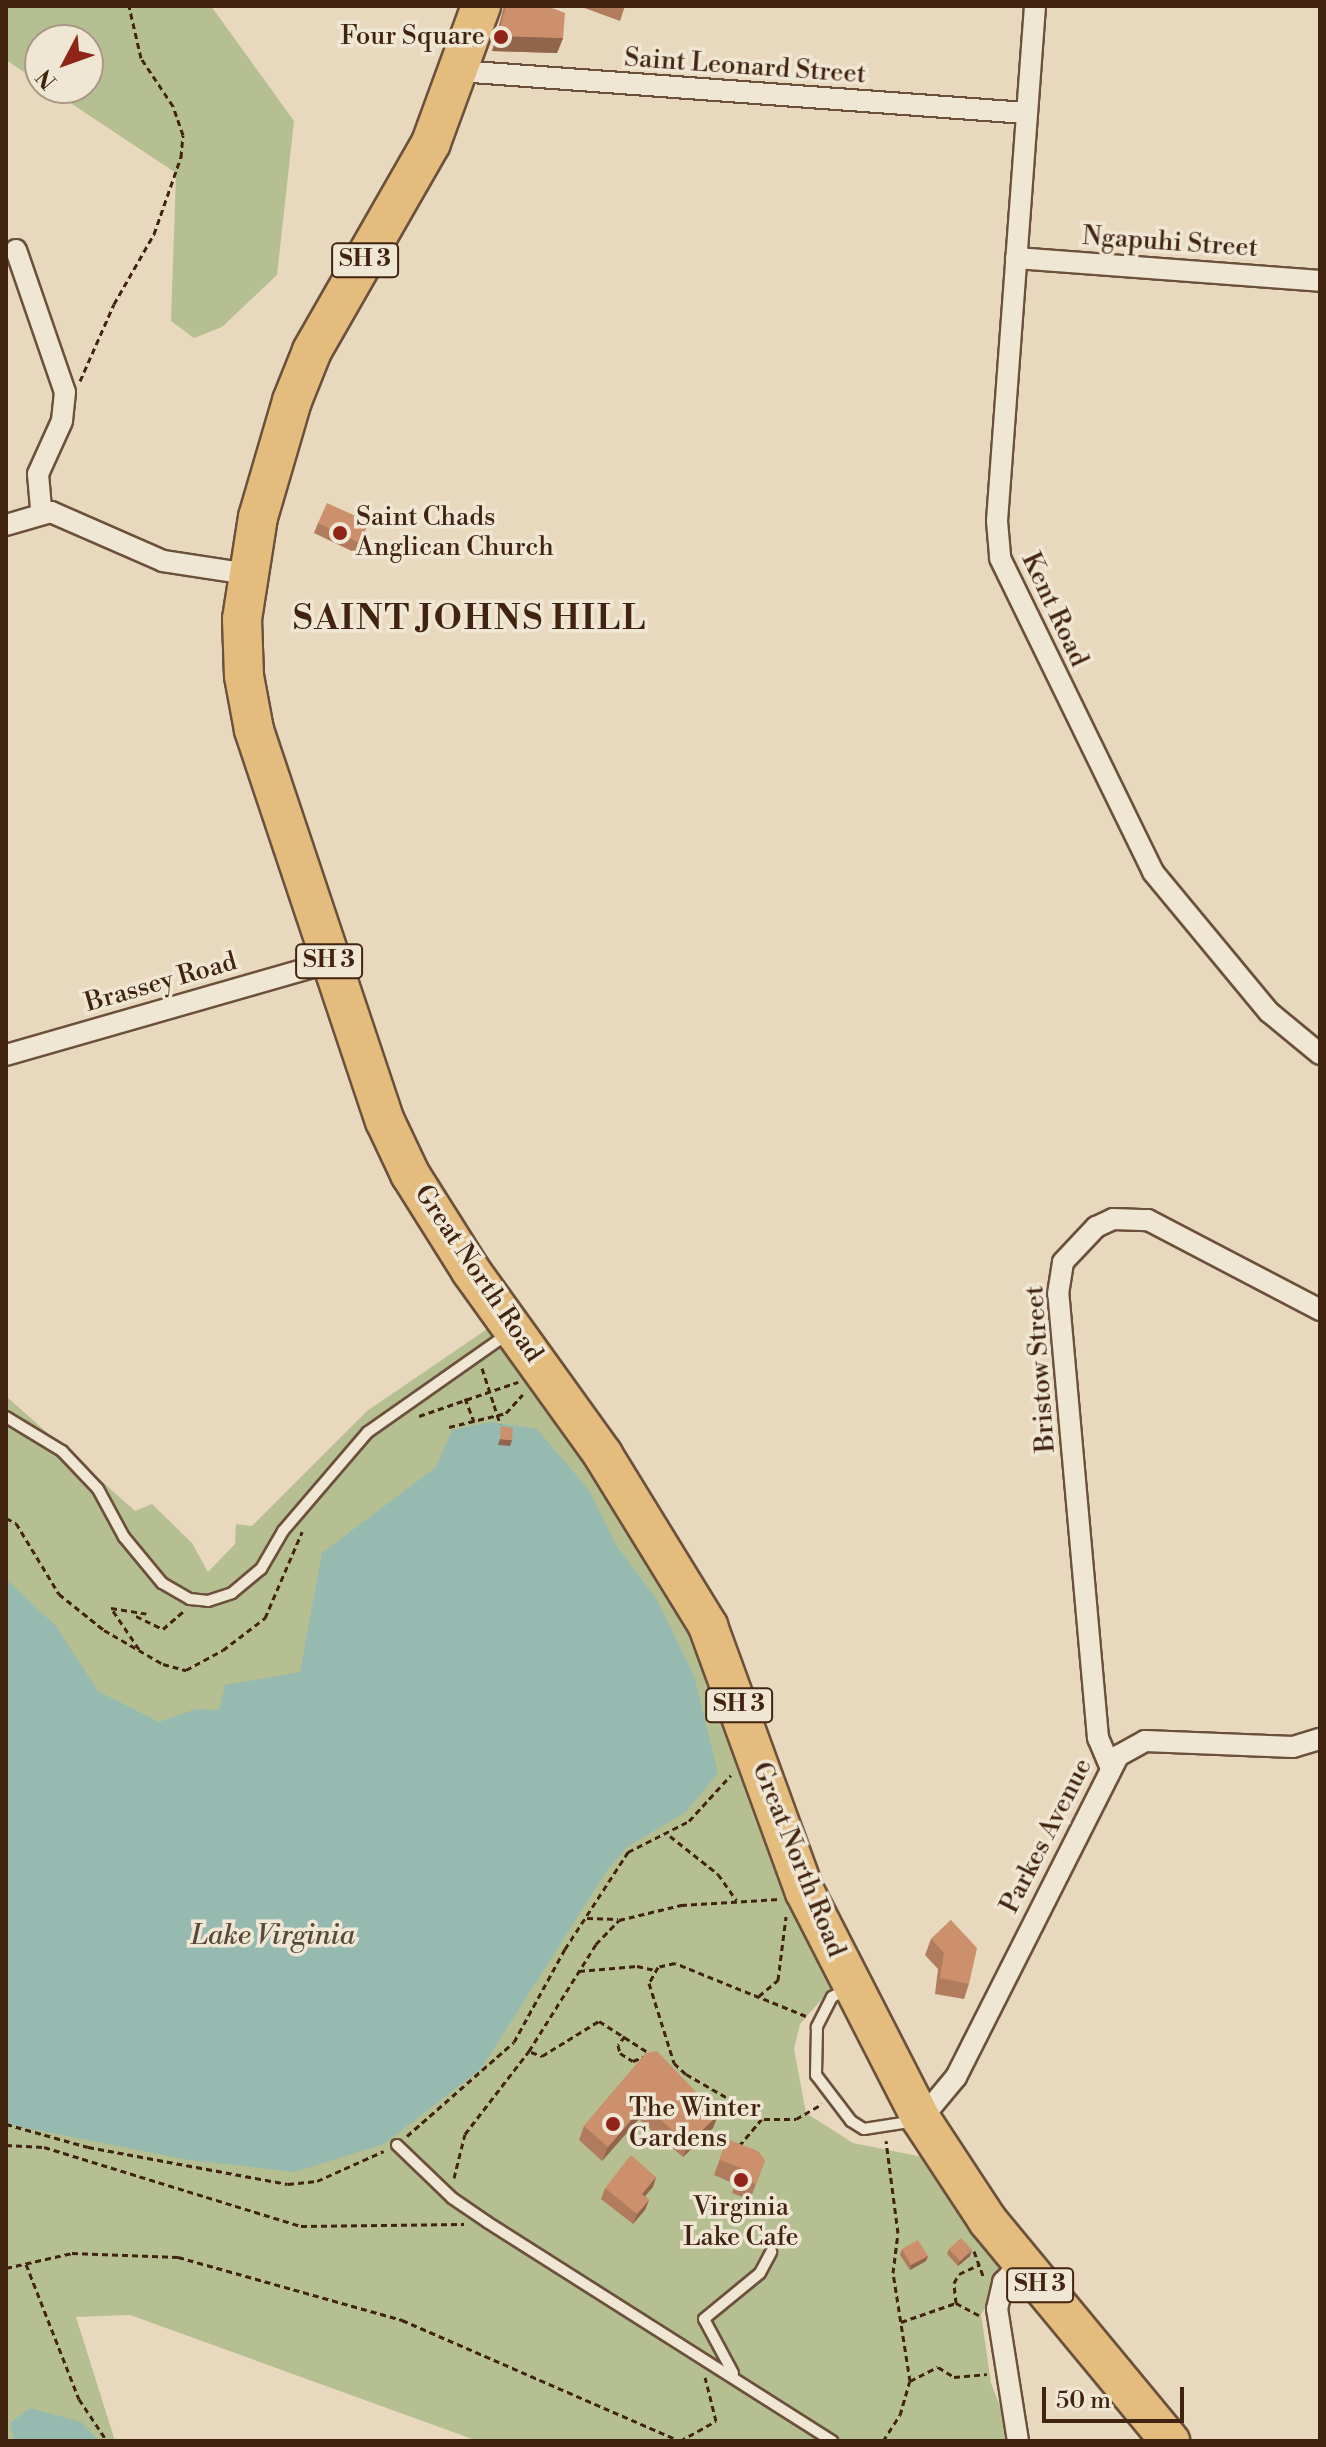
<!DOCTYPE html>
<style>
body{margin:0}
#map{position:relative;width:1326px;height:2447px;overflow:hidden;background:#e8d8bd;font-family:"Libre Bodoni",serif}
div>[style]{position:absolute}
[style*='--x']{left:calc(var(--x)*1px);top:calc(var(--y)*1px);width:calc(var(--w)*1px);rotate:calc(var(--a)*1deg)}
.green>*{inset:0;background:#b6bf91}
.water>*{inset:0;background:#97bab0}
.path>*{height:3px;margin-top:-1.5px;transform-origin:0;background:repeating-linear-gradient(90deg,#412410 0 6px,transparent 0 10px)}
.roads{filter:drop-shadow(2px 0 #6b513b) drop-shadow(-2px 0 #6b513b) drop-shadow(0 2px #6b513b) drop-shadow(0 -2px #6b513b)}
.lane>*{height:10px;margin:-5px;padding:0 5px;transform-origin:5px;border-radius:5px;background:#f0e6d4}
.street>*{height:20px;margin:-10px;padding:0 10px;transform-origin:10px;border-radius:10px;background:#f0e6d4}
.highway>*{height:38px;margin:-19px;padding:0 19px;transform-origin:19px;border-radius:19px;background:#e4bc7e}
.path-bridge>*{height:3px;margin-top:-1.5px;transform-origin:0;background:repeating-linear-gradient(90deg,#412410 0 6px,transparent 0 10px)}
.wall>*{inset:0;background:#b07c5d}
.shaded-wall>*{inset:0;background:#90654c}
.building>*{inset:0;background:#cd906c}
.dots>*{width:22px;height:22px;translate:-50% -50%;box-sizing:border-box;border:4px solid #f0e6d4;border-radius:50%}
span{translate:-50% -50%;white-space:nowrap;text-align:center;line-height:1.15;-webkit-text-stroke:7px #f0e6d4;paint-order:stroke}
.shield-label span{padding:2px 6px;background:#f0e6d4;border:2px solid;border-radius:6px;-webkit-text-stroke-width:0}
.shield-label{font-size:24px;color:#412410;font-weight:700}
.poi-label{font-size:26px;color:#412410}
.right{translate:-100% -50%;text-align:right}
.left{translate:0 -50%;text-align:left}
.street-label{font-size:26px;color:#412410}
.water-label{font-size:28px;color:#564a38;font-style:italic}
.district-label{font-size:34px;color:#412410;font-weight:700;letter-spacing:2px}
.frame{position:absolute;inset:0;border:8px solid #412410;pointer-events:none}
.north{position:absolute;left:24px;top:24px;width:80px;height:80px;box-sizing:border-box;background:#f0e6d4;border:2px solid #aa9886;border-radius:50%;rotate:229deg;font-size:22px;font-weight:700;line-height:32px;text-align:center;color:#412410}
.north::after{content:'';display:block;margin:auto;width:28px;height:36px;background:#8f2418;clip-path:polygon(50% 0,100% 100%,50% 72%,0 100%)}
.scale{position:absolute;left:1042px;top:2387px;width:142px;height:36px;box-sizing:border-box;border:4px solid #412410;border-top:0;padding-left:10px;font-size:24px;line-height:28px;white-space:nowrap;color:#412410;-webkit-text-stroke:6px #f0e6d4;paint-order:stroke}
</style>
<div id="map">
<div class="green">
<i style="clip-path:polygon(6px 6px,211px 6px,294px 121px,277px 275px,222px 327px,194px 338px,171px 321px,176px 173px,48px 88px,88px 88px,88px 40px,40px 40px,40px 83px,6px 60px)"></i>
<i style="clip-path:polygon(493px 1325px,676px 1590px,836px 1983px,800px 2024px,794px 2049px,806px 2113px,853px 2143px,923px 2157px,1007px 2280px,981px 2314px,991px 2383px,1013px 2441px,478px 2441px,130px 2315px,76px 2317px,115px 2441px,6px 2441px,6px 1396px,135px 1511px,152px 1504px,192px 1543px,208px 1572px,235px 1544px,236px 1524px,252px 1526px,367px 1411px)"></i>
</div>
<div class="water">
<i style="clip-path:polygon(491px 1422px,537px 1429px,588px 1489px,616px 1545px,656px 1598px,694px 1675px,718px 1773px,686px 1812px,627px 1847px,606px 1872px,481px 2069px,384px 2144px,295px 2172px,189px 2160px,6px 2124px,6px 1579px,56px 1626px,98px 1691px,159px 1722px,196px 1709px,219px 1710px,225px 1685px,300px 1672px,322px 1553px,436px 1467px,452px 1430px)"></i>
<i style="clip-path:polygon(30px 2408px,81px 2422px,99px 2441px,14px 2441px,10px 2423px)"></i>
</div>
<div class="path">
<i style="--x:80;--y:381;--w:84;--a:-66.2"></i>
<i style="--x:114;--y:304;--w:81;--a:-60.3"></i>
<i style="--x:154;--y:234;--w:82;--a:-70.7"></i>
<i style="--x:181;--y:157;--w:22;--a:-85"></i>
<i style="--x:183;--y:135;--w:31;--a:-109"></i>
<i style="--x:173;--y:106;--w:58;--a:-123.7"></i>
<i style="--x:141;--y:58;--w:53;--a:-103"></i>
<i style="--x:482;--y:1368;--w:39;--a:72"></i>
<i style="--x:465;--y:1398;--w:25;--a:69"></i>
<i style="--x:419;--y:1416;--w:105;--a:-19"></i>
<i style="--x:449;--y:1427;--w:59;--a:-13.8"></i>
<i style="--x:506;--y:1413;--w:25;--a:-48"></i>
<i style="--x:6;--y:1518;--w:11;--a:27"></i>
<i style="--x:16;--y:1523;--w:83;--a:58.8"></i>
<i style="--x:59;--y:1594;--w:58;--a:38.7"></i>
<i style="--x:104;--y:1630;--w:68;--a:30"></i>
<i style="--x:163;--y:1664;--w:24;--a:15"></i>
<i style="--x:186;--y:1670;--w:42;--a:-28.4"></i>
<i style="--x:223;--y:1650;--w:53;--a:-37.3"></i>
<i style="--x:265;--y:1618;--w:94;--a:-66.7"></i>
<i style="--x:136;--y:1616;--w:30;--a:26"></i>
<i style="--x:163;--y:1629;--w:28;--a:-41"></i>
<i style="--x:139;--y:1649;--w:50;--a:-124.3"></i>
<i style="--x:111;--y:1608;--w:36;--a:9"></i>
<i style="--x:670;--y:1836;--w:61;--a:38.4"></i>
<i style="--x:718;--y:1874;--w:32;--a:55"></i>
<i style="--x:587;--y:1918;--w:31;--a:2"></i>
<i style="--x:579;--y:1971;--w:58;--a:-4.9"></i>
<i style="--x:637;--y:1966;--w:17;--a:13"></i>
<i style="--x:759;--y:1996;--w:25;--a:-40"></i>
<i style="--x:778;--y:1980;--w:64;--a:-82.8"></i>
<i style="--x:806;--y:2016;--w:141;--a:-158"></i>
<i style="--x:675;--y:1963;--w:17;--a:167"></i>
<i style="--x:658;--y:1967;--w:18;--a:119"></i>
<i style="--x:649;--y:1983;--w:84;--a:72.6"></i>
<i style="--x:674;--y:2063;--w:16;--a:43"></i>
<i style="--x:686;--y:2074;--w:90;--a:30"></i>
<i style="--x:764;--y:2119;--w:32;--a:0"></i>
<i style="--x:796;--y:2119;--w:30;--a:-30"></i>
<i style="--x:625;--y:2036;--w:11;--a:128"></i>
<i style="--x:618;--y:2045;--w:8;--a:76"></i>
<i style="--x:620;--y:2053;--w:15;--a:32"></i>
<i style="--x:633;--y:2061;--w:11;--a:-22"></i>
<i style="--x:531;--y:2052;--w:12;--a:20"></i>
<i style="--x:542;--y:2056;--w:67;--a:-31.6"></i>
<i style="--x:599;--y:2021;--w:59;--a:32.6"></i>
<i style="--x:6;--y:2124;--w:85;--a:15.7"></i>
<i style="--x:88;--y:2147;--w:203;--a:10.5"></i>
<i style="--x:288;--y:2184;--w:29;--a:-6"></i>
<i style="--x:317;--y:2181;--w:73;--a:-24.1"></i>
<i style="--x:407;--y:2136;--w:142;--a:-41.3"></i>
<i style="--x:514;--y:2042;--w:106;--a:-61.3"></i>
<i style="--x:565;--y:1949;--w:116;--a:-57"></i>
<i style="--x:628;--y:1852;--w:68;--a:-26.9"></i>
<i style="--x:689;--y:1821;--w:62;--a:-47.6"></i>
<i style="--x:6;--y:2145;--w:38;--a:3"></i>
<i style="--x:44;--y:2147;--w:269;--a:17.1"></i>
<i style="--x:301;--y:2226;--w:163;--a:-0.7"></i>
<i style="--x:739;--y:2146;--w:35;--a:-50"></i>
<i style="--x:454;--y:2178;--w:45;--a:-76"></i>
<i style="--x:465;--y:2134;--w:105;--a:-52.4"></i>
<i style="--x:529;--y:2051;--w:126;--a:-57.9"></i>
<i style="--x:596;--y:1944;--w:33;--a:-46"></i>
<i style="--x:619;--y:1920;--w:64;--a:-13.6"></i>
<i style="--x:681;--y:1905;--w:98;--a:-3.5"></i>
<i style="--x:974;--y:2251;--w:29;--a:70"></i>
<i style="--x:26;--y:2264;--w:145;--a:68.6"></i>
<i style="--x:79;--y:2399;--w:50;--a:56.3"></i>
<i style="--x:6;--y:2268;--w:68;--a:-12.8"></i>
<i style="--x:72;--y:2253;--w:106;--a:2.2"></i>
<i style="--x:178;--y:2257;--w:233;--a:15.7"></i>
<i style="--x:402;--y:2320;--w:303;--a:23.5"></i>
<i style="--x:680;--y:2441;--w:41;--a:-29.1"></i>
<i style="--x:716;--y:2421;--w:45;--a:-104"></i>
<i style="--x:956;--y:2303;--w:20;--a:-96"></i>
<i style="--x:954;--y:2283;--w:10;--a:-61"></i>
<i style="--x:959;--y:2274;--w:21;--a:-25"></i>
<i style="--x:901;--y:2322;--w:58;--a:-19.1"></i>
<i style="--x:956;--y:2303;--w:26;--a:28"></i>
<i style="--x:910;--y:2381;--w:31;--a:-27"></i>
<i style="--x:938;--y:2367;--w:19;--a:32"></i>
<i style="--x:954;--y:2377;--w:33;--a:-5"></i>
<i style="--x:883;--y:2441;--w:31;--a:-57"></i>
<i style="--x:900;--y:2415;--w:35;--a:-74"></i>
<i style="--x:910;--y:2381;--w:109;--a:-98.9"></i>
<i style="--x:893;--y:2273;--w:40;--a:-82.9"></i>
<i style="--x:898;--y:2233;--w:93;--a:-97.4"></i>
</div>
<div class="roads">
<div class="lane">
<i style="--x:6;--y:1417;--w:66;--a:31.3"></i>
<i style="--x:62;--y:1451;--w:52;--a:46.5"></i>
<i style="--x:98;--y:1489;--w:55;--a:61.6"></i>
<i style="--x:124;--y:1537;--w:60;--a:50.4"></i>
<i style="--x:162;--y:1583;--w:32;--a:30"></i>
<i style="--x:190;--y:1599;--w:18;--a:6"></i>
<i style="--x:208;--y:1601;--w:25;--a:-18"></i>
<i style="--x:232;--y:1593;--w:38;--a:-40"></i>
<i style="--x:261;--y:1569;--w:44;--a:-59.9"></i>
<i style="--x:283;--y:1531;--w:130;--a:-49.4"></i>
<i style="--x:368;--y:1432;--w:172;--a:-35.1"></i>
<i style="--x:847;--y:1989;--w:17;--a:152"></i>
<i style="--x:832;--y:1997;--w:34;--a:117"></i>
<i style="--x:817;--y:2027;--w:48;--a:91.2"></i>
<i style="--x:816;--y:2075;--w:58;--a:52.7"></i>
<i style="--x:851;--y:2121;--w:15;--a:32"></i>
<i style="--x:864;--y:2129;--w:52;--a:-8.9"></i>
<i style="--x:397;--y:2145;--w:76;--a:43.9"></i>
<i style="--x:452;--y:2198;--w:42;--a:34.4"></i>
<i style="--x:487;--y:2222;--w:409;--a:32.4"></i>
<i style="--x:733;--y:2373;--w:61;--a:-118.2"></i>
<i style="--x:704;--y:2319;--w:72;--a:-39.4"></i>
<i style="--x:760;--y:2273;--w:24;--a:-62"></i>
</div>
<div class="street">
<i style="--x:1035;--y:6;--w:516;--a:94.22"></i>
<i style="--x:997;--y:521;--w:37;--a:85"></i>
<i style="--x:1000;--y:558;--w:349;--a:64"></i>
<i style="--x:1153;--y:872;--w:182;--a:50.4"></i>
<i style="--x:1269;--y:1012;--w:66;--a:39.5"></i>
<i style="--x:459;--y:71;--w:569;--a:4.24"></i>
<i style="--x:16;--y:250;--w:150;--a:71"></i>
<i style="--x:65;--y:392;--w:29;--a:96"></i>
<i style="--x:62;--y:421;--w:58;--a:114.4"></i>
<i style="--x:38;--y:474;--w:38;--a:85"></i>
<i style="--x:1016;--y:258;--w:305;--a:4.3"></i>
<i style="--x:6;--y:525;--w:47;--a:-16.1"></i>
<i style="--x:51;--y:512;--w:122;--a:23.6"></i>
<i style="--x:163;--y:561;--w:86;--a:8.7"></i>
<i style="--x:6;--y:1055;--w:337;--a:-16"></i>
<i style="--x:1110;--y:1766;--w:30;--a:-113"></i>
<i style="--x:1098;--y:1738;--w:446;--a:-95.1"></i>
<i style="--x:1058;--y:1294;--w:32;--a:-81"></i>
<i style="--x:1063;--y:1262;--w:48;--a:-46.7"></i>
<i style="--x:1096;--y:1227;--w:19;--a:-25"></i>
<i style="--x:1113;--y:1219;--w:35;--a:2"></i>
<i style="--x:1148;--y:1220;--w:194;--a:27.6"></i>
<i style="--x:921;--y:2119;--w:55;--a:-50.2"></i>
<i style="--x:956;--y:2077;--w:360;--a:-63.2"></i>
<i style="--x:1118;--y:1756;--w:31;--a:-29"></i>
<i style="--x:1145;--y:1741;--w:148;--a:2.3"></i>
<i style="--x:1293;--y:1747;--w:28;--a:-17"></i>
<i style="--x:1018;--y:2441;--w:134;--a:-99"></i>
<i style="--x:997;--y:2309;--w:28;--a:-77"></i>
<i style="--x:1003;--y:2282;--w:27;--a:-45"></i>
</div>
<div class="highway">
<i style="--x:481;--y:6;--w:146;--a:110.1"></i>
<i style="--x:431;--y:143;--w:240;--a:119.8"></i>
<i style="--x:312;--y:351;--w:54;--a:111.8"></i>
<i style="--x:292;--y:401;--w:121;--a:106.3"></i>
<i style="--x:258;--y:517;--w:103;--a:98.9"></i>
<i style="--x:242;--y:619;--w:57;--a:88"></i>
<i style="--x:244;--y:676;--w:55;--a:79.5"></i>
<i style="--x:254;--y:730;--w:412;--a:71.5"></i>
<i style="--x:385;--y:1121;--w:59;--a:64.7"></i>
<i style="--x:410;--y:1174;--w:115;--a:57.8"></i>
<i style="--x:471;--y:1271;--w:226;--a:54.3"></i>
<i style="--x:603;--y:1455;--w:201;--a:58.4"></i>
<i style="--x:708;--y:1626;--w:283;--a:70"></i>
<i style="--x:805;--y:1892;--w:255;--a:62.9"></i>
<i style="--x:921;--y:2119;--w:122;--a:56.7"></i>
<i style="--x:988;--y:2221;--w:286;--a:50.4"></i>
</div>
</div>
<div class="path-bridge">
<i style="--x:494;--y:1405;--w:20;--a:72"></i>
</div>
<div class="wall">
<i style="clip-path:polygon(504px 6px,547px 6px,563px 38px,557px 53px,492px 51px)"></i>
<i style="clip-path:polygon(579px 6px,625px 6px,620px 21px)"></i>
<i style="clip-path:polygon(318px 523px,365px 533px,356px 553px,314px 533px)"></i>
<i style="clip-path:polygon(951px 1920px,969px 1984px,964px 1999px,935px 1994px,938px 1969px,925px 1955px,931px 1939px)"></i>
<i style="clip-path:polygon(646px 2053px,718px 2115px,713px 2128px,683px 2157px,639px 2119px,602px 2161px,579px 2140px,584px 2126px)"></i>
<i style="clip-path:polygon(727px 2139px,765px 2160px,750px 2200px,732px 2193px,735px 2184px,714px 2175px)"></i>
<i style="clip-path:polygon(656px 2177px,653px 2187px,645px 2196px,649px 2200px,645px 2210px,633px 2224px,601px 2199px,605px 2188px)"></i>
<i style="clip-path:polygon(902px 2249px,928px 2256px,926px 2261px,910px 2270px,900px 2255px)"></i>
<i style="clip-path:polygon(949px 2249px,970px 2256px,958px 2266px,947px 2254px)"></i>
</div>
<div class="shaded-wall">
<i style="clip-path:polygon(498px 36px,563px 38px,557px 53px,492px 51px)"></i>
<i style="clip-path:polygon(500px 1439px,512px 1440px,510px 1446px,498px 1445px)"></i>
<i style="clip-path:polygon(644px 2105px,639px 2119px,602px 2161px,608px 2147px)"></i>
<i style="clip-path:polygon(718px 2115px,713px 2128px,683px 2157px,688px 2144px)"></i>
<i style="clip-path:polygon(656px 2177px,653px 2187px,638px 2204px,642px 2194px)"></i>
<i style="clip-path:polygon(649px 2200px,645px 2210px,633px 2224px,637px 2214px)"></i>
<i style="clip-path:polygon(972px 2250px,970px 2256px,958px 2266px,960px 2261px)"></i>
<i style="clip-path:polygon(928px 2256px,926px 2261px,910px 2270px,911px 2265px)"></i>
</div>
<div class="building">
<i style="clip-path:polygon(506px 6px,547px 6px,565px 13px,563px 38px,498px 36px)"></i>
<i style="clip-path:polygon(327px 503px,369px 522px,360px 543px,318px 523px)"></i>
<i style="clip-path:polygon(501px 1426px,513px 1428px,512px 1440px,500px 1439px)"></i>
<i style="clip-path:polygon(951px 1920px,977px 1948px,969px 1984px,940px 1978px,944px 1953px,931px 1939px)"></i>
<i style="clip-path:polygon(657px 2051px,718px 2115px,688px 2144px,644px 2105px,608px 2147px,584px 2126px,646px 2053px)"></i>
<i style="clip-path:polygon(727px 2139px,758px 2151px,765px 2160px,756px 2184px,738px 2178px,741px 2168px,720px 2160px)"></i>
<i style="clip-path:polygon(631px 2155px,656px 2177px,642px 2194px,649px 2200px,637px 2214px,605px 2188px)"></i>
<i style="clip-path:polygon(961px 2238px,972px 2250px,960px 2261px,949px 2249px)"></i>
<i style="clip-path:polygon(918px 2240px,928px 2256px,911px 2265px,902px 2249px)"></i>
</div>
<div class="dots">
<i style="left:501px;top:37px;background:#8f2418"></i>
<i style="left:340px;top:533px;background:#8f2418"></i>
<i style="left:613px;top:2124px;background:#8f2418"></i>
<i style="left:741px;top:2180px;background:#8f2418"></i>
</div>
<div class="shield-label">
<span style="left:365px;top:260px">SH 3</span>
<span style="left:329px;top:961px">SH 3</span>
<span style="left:739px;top:1705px">SH 3</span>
<span style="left:1040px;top:2285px">SH 3</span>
</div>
<div class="poi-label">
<span class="right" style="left:485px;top:37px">Four Square</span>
<span class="left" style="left:356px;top:533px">Saint Chads<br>Anglican Church</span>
<span class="left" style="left:629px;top:2124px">The Winter<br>Gardens</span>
<span style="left:741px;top:2223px">Virginia<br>Lake Cafe</span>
</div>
<div class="street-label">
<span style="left:745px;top:67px;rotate:4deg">Saint Leonard Street</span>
<span style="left:1170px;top:243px;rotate:4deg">Ngapuhi Street</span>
<span style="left:1054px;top:610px;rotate:65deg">Kent Road</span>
<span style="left:161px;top:983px;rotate:-16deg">Brassey Road</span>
<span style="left:478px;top:1274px;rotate:56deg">Great North Road</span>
<span style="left:1041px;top:1369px;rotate:-94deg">Bristow Street</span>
<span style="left:1047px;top:1836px;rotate:-63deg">Parkes Avenue</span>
<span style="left:798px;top:1860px;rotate:68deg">Great North Road</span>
</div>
<div class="water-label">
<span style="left:273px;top:1936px">Lake Virginia</span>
</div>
<div class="district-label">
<span style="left:470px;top:620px">SAINT JOHNS HILL</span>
</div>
<div class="frame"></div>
<div class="north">N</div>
<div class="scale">50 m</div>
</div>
